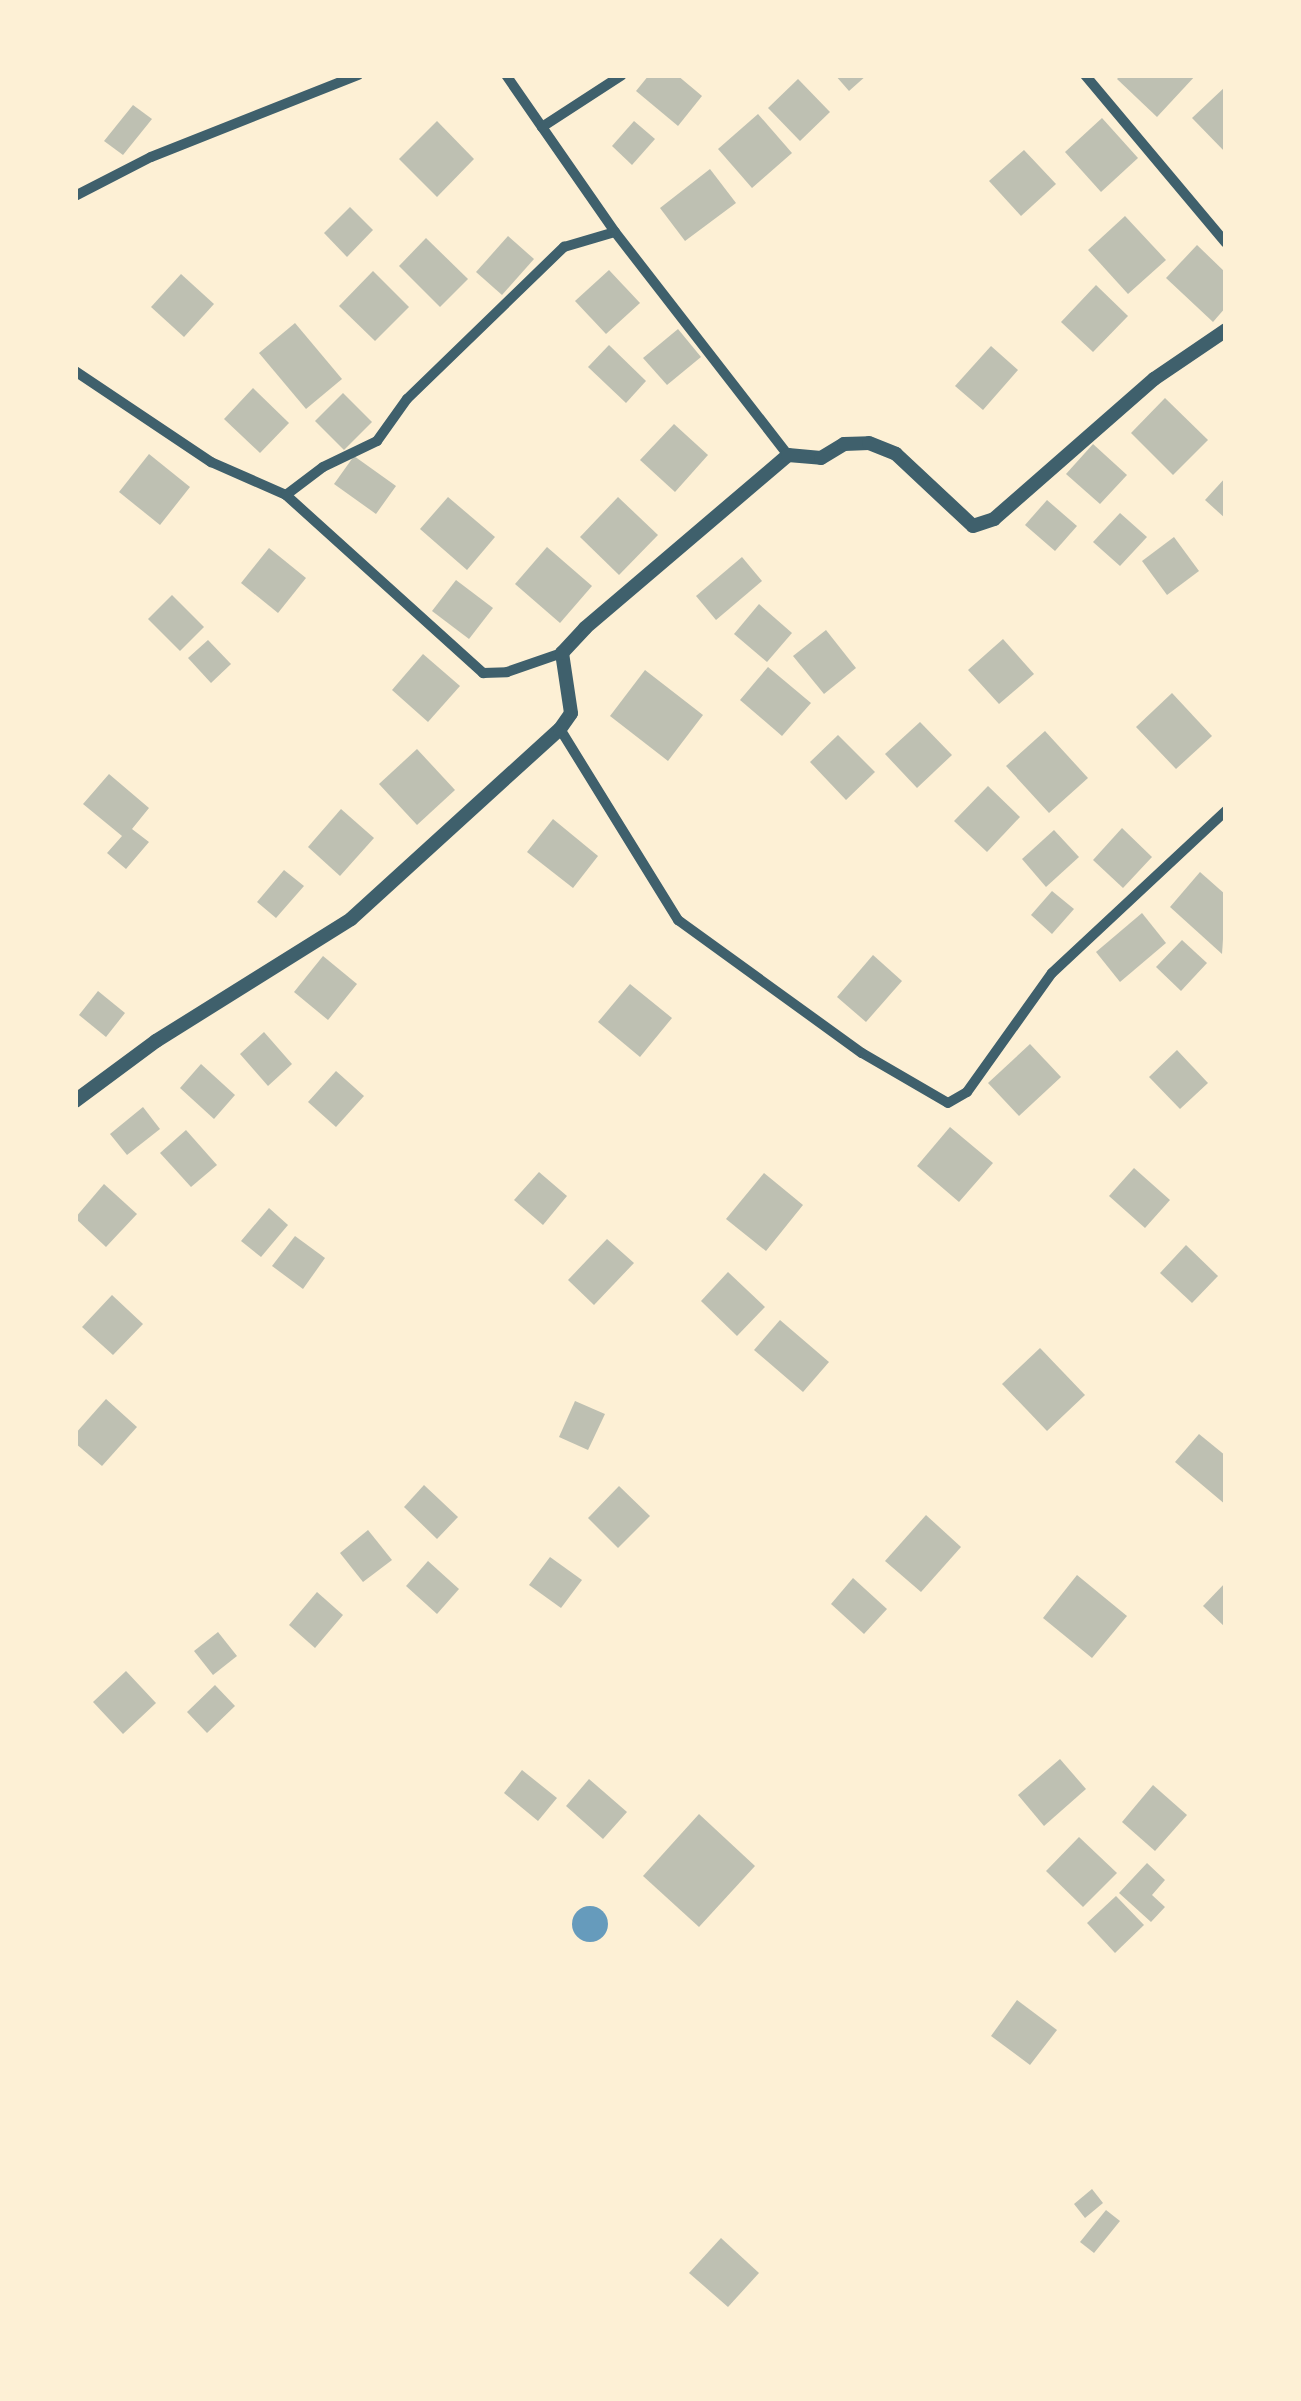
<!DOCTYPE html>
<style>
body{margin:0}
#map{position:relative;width:1301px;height:2401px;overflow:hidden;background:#fdf0d5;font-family:Raleway,sans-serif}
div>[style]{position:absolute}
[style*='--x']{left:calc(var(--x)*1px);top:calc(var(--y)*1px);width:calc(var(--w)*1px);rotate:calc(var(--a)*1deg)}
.water>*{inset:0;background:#669bbc}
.round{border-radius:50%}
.building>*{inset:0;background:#bec0b2}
.minor>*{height:10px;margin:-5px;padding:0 5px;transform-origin:5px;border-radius:5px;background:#3f606c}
.tertiary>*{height:14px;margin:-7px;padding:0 7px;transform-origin:7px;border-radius:7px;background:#3f606c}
span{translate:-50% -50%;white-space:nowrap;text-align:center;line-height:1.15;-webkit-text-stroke:9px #fdf0d5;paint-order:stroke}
.frame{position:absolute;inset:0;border:78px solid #fdf0d5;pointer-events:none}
</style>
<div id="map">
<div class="water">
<i class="round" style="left:572px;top:1906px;width:36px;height:36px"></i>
</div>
<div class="building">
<i style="clip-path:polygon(649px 75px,677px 75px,702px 96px,678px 126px,636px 91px)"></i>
<i style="clip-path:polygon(835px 75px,867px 75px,849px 91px)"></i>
<i style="clip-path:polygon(1121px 75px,1196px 75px,1157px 117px,1117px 79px)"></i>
<i style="clip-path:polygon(798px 79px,830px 112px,800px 141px,768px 108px)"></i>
<i style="clip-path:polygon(1226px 86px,1226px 153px,1192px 118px)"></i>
<i style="clip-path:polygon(133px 105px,152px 119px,123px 155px,104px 141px)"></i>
<i style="clip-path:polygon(758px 114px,792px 153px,752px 188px,718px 149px)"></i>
<i style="clip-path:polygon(1102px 118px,1138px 158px,1101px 192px,1065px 152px)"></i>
<i style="clip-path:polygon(437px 121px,474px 159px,437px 197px,399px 159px)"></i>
<i style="clip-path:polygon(634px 121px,655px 139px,632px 165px,612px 146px)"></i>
<i style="clip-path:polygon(1024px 150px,1056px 184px,1021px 216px,989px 181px)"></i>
<i style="clip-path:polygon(710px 169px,736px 203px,685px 241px,660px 208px)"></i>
<i style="clip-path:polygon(350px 207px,373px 230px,347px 257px,324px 233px)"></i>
<i style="clip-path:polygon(1125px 216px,1166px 260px,1128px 294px,1088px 250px)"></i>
<i style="clip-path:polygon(508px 236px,534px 259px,502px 295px,476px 272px)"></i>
<i style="clip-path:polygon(426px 238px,468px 279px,440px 307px,399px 266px)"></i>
<i style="clip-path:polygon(1197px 245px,1226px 273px,1226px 307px,1213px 322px,1166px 278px)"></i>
<i style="clip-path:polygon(609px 270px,640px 303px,606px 334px,575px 301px)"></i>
<i style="clip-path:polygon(373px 271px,409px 307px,375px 341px,339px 306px)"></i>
<i style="clip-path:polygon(181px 274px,214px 304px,184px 337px,151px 307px)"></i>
<i style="clip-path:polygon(1096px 285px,1128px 316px,1093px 352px,1061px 322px)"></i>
<i style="clip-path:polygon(295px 323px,342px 379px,306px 409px,259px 353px)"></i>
<i style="clip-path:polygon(678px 329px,701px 357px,667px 385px,643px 358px)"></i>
<i style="clip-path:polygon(609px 345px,646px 381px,626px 403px,588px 367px)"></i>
<i style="clip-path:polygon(991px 346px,1018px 370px,983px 410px,955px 386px)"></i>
<i style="clip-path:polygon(253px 388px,289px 423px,260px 453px,224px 419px)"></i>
<i style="clip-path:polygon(343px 393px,372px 422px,344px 450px,315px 421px)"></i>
<i style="clip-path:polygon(1165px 398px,1208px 440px,1173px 475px,1131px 433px)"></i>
<i style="clip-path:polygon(674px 424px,708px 455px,675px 492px,640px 460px)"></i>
<i style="clip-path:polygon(1093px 444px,1127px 475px,1100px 504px,1066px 474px)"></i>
<i style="clip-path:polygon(149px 454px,190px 487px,160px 525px,119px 492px)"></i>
<i style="clip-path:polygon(354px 456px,396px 486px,376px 514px,334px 484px)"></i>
<i style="clip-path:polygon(1226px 477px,1226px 519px,1205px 500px)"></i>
<i style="clip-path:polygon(448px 497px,495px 537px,467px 570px,420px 529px)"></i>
<i style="clip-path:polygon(618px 497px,658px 535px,619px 575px,580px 537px)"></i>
<i style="clip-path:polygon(1047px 500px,1077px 526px,1055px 551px,1025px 525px)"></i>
<i style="clip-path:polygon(1120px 513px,1147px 537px,1120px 566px,1093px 542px)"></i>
<i style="clip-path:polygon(1174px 537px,1199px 571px,1167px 595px,1142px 561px)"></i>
<i style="clip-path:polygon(547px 547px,592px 586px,560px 623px,515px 584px)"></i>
<i style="clip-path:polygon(269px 548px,306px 578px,278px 613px,241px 583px)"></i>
<i style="clip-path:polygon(742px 557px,762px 581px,716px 620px,696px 596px)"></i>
<i style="clip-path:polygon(456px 580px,493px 608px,469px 639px,432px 611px)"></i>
<i style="clip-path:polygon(172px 595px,204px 627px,180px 651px,148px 619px)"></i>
<i style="clip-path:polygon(759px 604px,792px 633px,767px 662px,734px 634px)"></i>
<i style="clip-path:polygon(826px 630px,856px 668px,824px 694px,793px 656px)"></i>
<i style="clip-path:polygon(1003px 639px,1034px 674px,999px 704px,968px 670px)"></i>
<i style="clip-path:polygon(208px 640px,231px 664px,211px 683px,188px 658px)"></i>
<i style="clip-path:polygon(423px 654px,460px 686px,428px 722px,392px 690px)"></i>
<i style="clip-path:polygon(768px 667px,811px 703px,782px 736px,740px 700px)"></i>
<i style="clip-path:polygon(645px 670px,703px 715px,668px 761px,610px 716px)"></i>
<i style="clip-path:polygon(1172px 693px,1212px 736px,1176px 769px,1136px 727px)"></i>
<i style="clip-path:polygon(920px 722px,952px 755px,917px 788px,885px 754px)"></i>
<i style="clip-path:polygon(1045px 731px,1088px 778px,1049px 813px,1006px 766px)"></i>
<i style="clip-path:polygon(838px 735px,875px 772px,846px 800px,810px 762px)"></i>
<i style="clip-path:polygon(417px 749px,455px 790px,417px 825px,379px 784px)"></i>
<i style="clip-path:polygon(109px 774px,149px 808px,132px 829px,149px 842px,126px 869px,107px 853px,122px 836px,83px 804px)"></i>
<i style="clip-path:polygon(988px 786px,1020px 817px,987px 852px,954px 821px)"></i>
<i style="clip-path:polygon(341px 809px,374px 838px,340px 876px,308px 847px)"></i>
<i style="clip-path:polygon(553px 819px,598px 856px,573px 888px,527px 852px)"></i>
<i style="clip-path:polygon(1122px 828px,1152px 857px,1123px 888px,1093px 860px)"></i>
<i style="clip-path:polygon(1054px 830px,1079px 857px,1046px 887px,1022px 859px)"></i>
<i style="clip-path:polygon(284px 870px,304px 886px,276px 918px,257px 902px)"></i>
<i style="clip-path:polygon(1200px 872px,1226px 895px,1222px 954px,1170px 907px)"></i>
<i style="clip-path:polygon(1052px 891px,1074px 909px,1052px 934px,1031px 915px)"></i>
<i style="clip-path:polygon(1142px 913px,1166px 943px,1120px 982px,1096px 952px)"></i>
<i style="clip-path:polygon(1182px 940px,1207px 963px,1181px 991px,1156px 967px)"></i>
<i style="clip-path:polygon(873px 955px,902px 981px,866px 1022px,837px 997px)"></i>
<i style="clip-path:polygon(323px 956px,357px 984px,328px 1020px,294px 992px)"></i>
<i style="clip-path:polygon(630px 984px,672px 1018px,640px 1057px,598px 1022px)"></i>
<i style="clip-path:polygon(98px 991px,125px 1013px,106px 1037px,79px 1015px)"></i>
<i style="clip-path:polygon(264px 1032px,292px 1064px,268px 1086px,240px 1054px)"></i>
<i style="clip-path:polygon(1030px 1044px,1061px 1077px,1019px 1116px,988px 1083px)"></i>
<i style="clip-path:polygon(1177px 1050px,1208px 1083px,1180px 1109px,1149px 1077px)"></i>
<i style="clip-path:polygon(201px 1064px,235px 1095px,214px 1119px,180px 1088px)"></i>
<i style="clip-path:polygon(336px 1071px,364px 1096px,336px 1127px,308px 1102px)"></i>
<i style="clip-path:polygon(143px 1107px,160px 1129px,127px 1155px,110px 1134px)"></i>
<i style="clip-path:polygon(950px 1127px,993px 1163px,959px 1202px,917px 1166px)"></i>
<i style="clip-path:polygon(186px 1130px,217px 1165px,191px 1187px,160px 1153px)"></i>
<i style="clip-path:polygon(1134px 1168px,1170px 1200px,1145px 1228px,1109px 1196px)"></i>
<i style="clip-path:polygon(539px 1172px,567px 1196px,543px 1225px,514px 1200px)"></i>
<i style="clip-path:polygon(764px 1173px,803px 1205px,766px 1251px,726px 1219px)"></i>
<i style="clip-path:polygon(104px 1184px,137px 1214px,106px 1247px,75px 1218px)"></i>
<i style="clip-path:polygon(269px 1208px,288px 1225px,261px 1257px,241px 1241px)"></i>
<i style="clip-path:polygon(295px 1236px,325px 1258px,303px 1289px,272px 1266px)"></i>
<i style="clip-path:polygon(607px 1239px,634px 1263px,594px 1305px,568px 1280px)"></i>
<i style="clip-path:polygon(1186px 1245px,1218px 1276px,1192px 1303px,1160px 1273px)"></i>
<i style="clip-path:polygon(728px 1272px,765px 1307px,737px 1336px,701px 1301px)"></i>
<i style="clip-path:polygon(112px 1295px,143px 1324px,113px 1355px,82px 1327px)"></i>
<i style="clip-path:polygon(780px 1320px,829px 1362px,803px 1392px,754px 1350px)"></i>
<i style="clip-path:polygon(1040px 1348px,1085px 1395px,1047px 1431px,1002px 1384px)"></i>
<i style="clip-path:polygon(106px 1399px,137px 1427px,102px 1466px,75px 1443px,75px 1434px)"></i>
<i style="clip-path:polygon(575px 1401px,605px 1414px,588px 1450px,559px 1437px)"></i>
<i style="clip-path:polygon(1199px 1434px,1226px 1456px,1226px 1505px,1175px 1462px)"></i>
<i style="clip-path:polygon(424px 1485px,458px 1517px,437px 1539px,404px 1507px)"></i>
<i style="clip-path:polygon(619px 1486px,650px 1516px,618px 1548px,588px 1518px)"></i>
<i style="clip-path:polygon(926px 1515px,961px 1547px,921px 1592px,885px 1561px)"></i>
<i style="clip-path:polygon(368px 1530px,392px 1560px,363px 1582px,340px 1553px)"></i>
<i style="clip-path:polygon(550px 1557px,582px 1580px,561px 1608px,529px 1585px)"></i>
<i style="clip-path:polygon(428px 1561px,459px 1589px,437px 1614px,406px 1586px)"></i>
<i style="clip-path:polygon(1077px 1575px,1127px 1616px,1092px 1658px,1043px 1618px)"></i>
<i style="clip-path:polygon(853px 1578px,887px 1609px,864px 1634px,831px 1604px)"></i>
<i style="clip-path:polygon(1226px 1582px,1226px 1628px,1203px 1606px)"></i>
<i style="clip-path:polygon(317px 1592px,343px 1615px,315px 1648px,289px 1625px)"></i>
<i style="clip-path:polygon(218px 1632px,237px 1656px,213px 1675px,194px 1651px)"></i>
<i style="clip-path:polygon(126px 1671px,156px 1703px,123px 1734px,93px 1702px)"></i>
<i style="clip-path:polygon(215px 1685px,235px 1706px,207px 1733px,187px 1712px)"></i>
<i style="clip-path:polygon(1060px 1759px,1086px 1789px,1044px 1826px,1018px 1795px)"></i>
<i style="clip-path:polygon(522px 1770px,557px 1798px,538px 1821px,504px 1793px)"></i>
<i style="clip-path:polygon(589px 1779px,627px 1812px,603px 1839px,566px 1806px)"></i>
<i style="clip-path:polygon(1153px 1785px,1187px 1815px,1155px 1851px,1122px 1822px)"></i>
<i style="clip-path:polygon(699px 1814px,755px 1866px,699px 1927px,643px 1876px)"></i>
<i style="clip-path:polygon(1079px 1837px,1117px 1873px,1083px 1907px,1046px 1871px)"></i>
<i style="clip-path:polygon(1147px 1863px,1165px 1880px,1152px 1895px,1165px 1907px,1151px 1922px,1119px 1893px)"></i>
<i style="clip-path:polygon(1116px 1896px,1144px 1925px,1115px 1953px,1087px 1923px)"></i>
<i style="clip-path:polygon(1017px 2000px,1057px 2030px,1030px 2065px,991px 2036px)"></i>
<i style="clip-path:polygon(1092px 2189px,1103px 2203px,1085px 2218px,1074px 2204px)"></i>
<i style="clip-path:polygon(1106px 2210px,1120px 2221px,1094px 2253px,1080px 2242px)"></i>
<i style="clip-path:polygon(721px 2238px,759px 2273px,728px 2307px,689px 2273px)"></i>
</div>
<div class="minor">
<i style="--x:506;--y:75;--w:63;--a:55.3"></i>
<i style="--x:1085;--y:75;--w:219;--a:50"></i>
<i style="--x:75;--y:196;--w:85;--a:-27.2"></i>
<i style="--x:151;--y:157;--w:223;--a:-21.6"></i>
<i style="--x:615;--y:232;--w:128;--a:-124.8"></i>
<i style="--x:542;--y:127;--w:95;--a:-33"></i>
<i style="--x:75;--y:371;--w:164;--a:33.8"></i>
<i style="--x:211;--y:462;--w:82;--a:23.7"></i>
<i style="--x:286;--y:495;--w:266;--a:42.1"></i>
<i style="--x:483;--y:673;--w:24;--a:-2"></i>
<i style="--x:507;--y:672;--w:58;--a:-19.1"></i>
<i style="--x:286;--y:495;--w:46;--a:-37.1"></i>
<i style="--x:323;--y:467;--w:60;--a:-25.7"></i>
<i style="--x:377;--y:441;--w:52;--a:-54.5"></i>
<i style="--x:407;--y:399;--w:219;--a:-44.1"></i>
<i style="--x:564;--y:247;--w:53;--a:-16.4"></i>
<i style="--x:615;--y:232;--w:282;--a:52.2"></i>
<i style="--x:560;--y:729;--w:225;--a:58.3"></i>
<i style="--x:678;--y:920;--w:227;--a:35.9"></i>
<i style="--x:862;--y:1053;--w:99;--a:30.2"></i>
<i style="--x:948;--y:1103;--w:22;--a:-30"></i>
<i style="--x:967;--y:1092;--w:146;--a:-54.5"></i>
<i style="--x:1052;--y:973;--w:238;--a:-43"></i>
</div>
<div class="tertiary">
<i style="--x:75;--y:1101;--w:101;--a:-36.5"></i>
<i style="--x:156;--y:1041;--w:230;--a:-32"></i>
<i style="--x:351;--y:919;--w:282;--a:-42.3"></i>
<i style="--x:560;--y:729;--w:19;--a:-55"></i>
<i style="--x:571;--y:713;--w:61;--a:-98.5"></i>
<i style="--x:562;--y:653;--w:34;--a:-47"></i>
<i style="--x:585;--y:628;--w:267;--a:-40.4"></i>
<i style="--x:788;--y:455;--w:33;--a:5"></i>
<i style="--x:821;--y:458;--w:27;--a:-31"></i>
<i style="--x:844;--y:444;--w:25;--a:-2"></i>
<i style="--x:869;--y:443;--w:29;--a:22"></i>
<i style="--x:896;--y:454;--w:105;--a:43.1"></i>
<i style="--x:973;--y:526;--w:22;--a:-18"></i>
<i style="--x:994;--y:519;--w:213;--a:-41.2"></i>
<i style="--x:1154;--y:379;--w:87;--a:-34.2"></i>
</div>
<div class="frame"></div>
</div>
